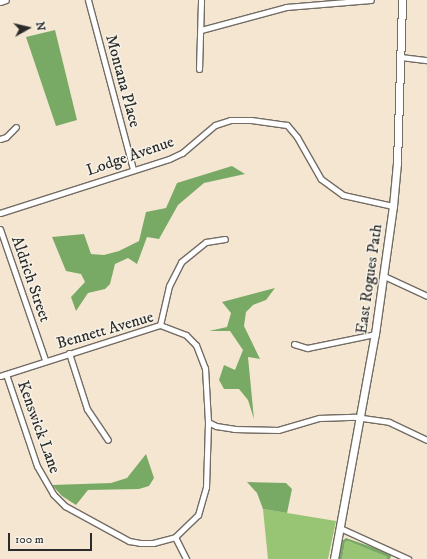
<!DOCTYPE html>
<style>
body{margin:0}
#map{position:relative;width:427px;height:559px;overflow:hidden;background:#f5e6d1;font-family:"IM FELL DW Pica",serif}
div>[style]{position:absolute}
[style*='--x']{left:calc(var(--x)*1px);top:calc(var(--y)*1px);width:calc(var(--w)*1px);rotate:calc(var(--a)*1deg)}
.green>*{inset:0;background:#97c573}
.forest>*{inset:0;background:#79aa65}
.roads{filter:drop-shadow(1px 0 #726c65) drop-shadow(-1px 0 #726c65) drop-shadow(0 1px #726c65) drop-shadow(0 -1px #726c65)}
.street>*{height:5px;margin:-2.5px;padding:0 2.5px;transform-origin:2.5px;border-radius:2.5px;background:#fff}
.secondary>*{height:7px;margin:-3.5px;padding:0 3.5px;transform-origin:3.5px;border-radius:3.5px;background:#fff}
span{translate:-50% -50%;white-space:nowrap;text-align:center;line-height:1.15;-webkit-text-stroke:3px #f7f3e8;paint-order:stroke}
.street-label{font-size:16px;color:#2b2b2b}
.north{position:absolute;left:8px;top:8px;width:40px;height:40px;-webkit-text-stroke:3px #f7f3e8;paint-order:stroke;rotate:82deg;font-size:11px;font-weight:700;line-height:16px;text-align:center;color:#2b2b2b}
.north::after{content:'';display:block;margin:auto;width:14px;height:18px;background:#2b2b2b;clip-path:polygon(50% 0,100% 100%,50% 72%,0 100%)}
.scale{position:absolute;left:8px;top:533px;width:84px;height:18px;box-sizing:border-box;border:2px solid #2b2b2b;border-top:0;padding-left:5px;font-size:12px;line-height:14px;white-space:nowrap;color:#2b2b2b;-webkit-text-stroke:3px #f7f3e8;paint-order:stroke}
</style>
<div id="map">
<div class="green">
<i style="clip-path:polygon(263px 509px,336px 521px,328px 559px,268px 559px)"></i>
<i style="clip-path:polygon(348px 541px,387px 557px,386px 559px,342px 559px,345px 542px)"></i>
</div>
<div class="forest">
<i style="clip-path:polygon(55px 30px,77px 120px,56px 126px,26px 37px)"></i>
<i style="clip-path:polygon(232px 166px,245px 174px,204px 183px,178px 205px,159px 239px,147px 237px,137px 264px,128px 258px,115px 264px,110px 284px,105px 289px,88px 293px,76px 311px,71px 297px,85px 282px,81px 274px,66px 271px,52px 237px,84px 234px,91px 254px,104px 255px,119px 251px,139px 241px,146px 212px,166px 208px,177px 183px)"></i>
<i style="clip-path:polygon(275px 288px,266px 300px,253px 305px,246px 312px,244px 326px,260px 359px,248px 357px,254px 419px,248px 400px,239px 389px,224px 389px,219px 380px,224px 365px,235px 370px,243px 350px,230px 331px,209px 331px,227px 327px,231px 313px,222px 302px)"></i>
<i style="clip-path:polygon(146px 454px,154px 478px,149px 486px,139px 489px,88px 490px,76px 505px,62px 496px,52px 485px,111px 483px,127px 478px)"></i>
<i style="clip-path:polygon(247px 482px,286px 483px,292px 489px,287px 513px,263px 509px,257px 493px)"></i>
<i style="clip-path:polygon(346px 538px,392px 554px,390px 559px,386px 559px,387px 557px,348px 541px,345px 542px,342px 559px,339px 559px,342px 541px)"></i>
</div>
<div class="roads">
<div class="street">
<i style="--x:88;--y:0;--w:175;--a:75.1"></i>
<i style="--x:0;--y:2;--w:6;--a:-18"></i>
<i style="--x:201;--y:30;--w:88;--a:-15.1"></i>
<i style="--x:286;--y:7;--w:85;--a:-4.7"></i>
<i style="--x:401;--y:57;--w:26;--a:7"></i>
<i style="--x:199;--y:69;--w:69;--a:-88.3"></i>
<i style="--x:0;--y:139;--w:6;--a:-18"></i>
<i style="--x:6;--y:137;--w:14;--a:-45"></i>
<i style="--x:0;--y:213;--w:177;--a:-17.7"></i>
<i style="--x:169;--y:159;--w:14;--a:-25"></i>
<i style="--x:182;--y:153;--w:43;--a:-40.3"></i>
<i style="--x:215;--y:125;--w:16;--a:-18"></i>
<i style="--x:230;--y:120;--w:21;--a:0"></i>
<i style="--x:251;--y:120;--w:36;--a:8"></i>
<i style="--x:287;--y:125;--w:16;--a:50"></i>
<i style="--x:297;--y:137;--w:48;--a:60.3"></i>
<i style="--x:321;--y:179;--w:27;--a:36"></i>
<i style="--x:343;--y:195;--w:51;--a:12.4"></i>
<i style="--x:0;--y:229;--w:139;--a:71"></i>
<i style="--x:384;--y:276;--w:47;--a:24.9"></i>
<i style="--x:160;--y:325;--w:40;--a:-77"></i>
<i style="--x:169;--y:286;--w:27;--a:-63"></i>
<i style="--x:181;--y:262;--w:32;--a:-39"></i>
<i style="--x:206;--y:242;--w:19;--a:-9"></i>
<i style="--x:294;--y:344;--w:14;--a:17"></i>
<i style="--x:307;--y:348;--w:69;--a:-11.6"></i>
<i style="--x:69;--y:353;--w:59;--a:72.2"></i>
<i style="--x:87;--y:409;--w:37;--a:56"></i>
<i style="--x:6;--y:374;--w:97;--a:71.4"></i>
<i style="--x:37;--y:466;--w:32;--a:60"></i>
<i style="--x:53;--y:494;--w:17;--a:45"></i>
<i style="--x:65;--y:506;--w:73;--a:28.7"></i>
<i style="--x:129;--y:541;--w:11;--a:10"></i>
<i style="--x:140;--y:543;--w:13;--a:0"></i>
<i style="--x:153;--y:543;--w:23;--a:-15"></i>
<i style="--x:175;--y:537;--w:32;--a:-44"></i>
<i style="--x:198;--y:515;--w:29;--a:-74"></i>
<i style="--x:206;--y:487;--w:65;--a:-88.2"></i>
<i style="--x:0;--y:376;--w:168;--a:-17.7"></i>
<i style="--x:160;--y:325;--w:28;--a:21"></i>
<i style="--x:186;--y:335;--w:14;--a:45"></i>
<i style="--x:196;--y:345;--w:25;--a:69"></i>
<i style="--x:205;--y:368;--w:54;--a:86.8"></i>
<i style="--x:208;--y:422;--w:9;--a:27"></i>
<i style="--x:216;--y:426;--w:18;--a:9"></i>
<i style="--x:234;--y:429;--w:44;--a:1.3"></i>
<i style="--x:278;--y:430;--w:43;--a:-16.3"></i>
<i style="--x:319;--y:418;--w:36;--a:-2"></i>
<i style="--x:355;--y:417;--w:34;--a:8"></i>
<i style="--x:389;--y:422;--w:42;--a:25.3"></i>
<i style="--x:340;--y:528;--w:75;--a:24.5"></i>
<i style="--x:175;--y:537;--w:25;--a:63"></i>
</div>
<div class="secondary">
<i style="--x:334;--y:559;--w:229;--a:-79.7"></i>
<i style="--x:375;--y:334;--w:129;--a:-82"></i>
<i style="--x:393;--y:206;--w:43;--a:-84.7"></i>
<i style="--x:397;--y:163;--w:163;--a:-88.2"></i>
</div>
</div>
<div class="street-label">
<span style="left:123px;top:81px;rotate:75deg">Montana Place</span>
<span style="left:130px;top:156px;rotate:-19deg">Lodge Avenue</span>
<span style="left:31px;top:279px;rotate:71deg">Aldrich Street</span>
<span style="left:369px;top:279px;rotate:-82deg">East Rogues Path</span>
<span style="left:105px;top:330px;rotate:-16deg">Bennett Avenue</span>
<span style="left:39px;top:427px;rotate:70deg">Kenswick Lane</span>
</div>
<div class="north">N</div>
<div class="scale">100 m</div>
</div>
